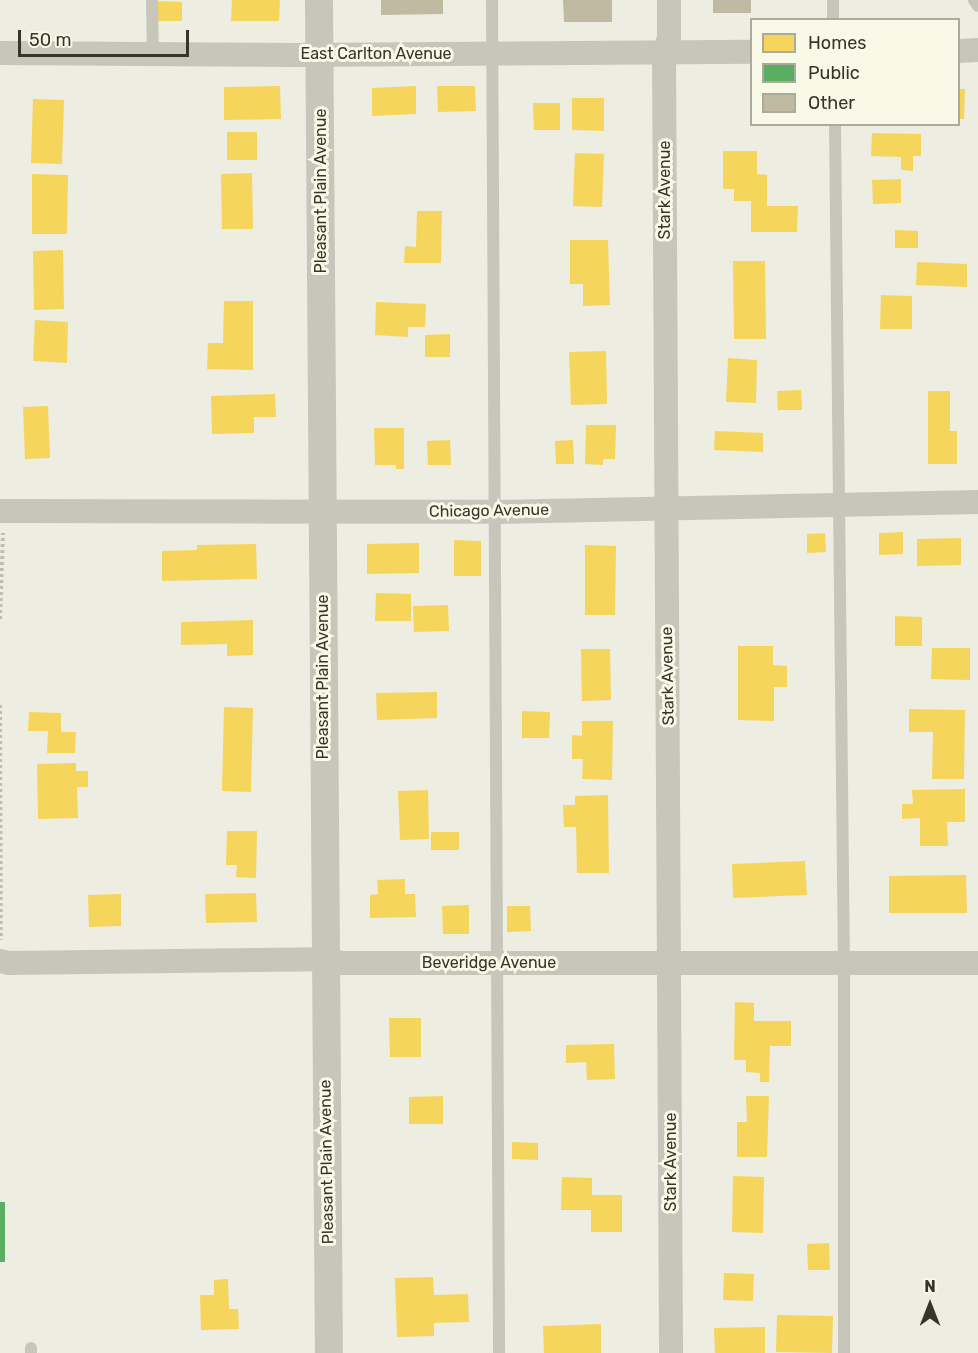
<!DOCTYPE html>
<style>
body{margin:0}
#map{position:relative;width:978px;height:1353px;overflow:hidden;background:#edede1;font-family:Rubik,sans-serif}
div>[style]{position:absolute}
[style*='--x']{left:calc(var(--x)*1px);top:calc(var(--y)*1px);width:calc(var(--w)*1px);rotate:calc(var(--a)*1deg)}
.homes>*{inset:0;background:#f6d55c}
.public>*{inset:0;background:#5aae61}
.building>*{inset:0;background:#c0baa2}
.path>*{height:4px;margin-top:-2px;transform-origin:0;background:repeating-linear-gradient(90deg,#bfbeb2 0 3px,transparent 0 6px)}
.service>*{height:12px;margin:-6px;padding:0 6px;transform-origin:6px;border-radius:6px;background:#c6c6ba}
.minor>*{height:24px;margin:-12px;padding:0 12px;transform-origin:12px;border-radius:12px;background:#c6c6ba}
.tertiary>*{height:28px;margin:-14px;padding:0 14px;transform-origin:14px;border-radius:14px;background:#c6c6ba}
span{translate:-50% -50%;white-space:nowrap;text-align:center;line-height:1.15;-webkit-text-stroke:6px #f9f9e8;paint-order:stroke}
.street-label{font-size:16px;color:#373428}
.legend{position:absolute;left:750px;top:18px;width:210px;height:108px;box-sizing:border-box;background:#f9f9e8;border:2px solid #abaa9b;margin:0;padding:8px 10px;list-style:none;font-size:18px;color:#373428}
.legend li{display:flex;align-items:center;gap:12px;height:30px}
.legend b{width:30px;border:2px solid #abaa9b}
.north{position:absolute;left:900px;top:1275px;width:60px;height:60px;-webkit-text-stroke:4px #f9f9e8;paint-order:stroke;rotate:0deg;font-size:16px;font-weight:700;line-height:24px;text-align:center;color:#373428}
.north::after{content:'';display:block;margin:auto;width:21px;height:27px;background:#373428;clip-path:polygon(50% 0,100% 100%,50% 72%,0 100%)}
.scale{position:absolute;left:18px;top:30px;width:171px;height:27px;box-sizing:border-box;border:3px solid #373428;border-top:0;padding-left:8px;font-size:18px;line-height:21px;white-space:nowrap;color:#373428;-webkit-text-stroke:4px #f9f9e8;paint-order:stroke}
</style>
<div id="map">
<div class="homes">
<i style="clip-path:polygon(232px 0,280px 0,279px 21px,231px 21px)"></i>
<i style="clip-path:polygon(156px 1px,182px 2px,182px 21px,155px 21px)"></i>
<i style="clip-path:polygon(280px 86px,281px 119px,224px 120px,224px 87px)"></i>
<i style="clip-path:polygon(416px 86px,416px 114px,372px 116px,372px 88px)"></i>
<i style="clip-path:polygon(437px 86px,475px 86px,476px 111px,438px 112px)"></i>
<i style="clip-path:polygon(958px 89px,965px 89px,964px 119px,958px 119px)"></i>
<i style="clip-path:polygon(572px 98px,604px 98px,604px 131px,572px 130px)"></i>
<i style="clip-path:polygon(33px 99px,64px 100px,62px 164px,31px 163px)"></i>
<i style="clip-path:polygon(533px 103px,560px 103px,560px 130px,534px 130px)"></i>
<i style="clip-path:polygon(227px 132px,257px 132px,257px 160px,227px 160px)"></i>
<i style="clip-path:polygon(872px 133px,921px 134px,921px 156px,913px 156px,913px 171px,901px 170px,901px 157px,871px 156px)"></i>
<i style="clip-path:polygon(723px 151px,757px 151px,757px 174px,767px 175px,767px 206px,798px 206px,797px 232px,751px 232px,751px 201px,734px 201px,734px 189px,723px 189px)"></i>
<i style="clip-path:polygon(575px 153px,604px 154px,602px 207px,573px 206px)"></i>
<i style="clip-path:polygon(252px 173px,253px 229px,222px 229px,221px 174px)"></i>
<i style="clip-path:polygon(32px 174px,68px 175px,67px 234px,32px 234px)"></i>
<i style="clip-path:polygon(901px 179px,901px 203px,873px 204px,872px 180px)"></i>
<i style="clip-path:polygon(417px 211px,442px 211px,441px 263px,404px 263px,405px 246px,416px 247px)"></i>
<i style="clip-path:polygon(895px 230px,918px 231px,918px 248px,895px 248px)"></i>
<i style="clip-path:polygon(570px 240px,608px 240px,610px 305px,583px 306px,583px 284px,570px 284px)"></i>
<i style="clip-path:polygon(63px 250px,64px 309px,34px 310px,33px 251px)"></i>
<i style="clip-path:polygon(733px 261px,765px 261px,766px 339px,734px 339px)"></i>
<i style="clip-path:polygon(917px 262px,967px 264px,967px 287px,916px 285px)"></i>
<i style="clip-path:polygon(881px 295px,912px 296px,912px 329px,880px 329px)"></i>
<i style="clip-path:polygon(224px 301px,253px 301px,253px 370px,207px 369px,208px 343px,223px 343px)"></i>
<i style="clip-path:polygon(376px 302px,426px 304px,425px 327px,408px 327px,408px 337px,375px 335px)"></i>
<i style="clip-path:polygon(35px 320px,68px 322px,67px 363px,33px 361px)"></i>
<i style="clip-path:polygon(450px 334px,450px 357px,425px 357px,425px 335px)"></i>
<i style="clip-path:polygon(606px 351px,607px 404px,571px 405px,569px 352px)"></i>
<i style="clip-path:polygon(728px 358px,757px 360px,756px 403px,726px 402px)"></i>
<i style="clip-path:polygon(801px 390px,802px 410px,778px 410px,777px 391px)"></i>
<i style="clip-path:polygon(928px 391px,950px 391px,950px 431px,957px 431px,957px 464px,928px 464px)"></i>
<i style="clip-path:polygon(275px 394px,276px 417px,254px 417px,254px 433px,212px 434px,211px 396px)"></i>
<i style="clip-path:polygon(48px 406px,50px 458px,25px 459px,23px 407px)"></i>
<i style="clip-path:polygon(586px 425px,616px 425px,615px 459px,603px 459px,603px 465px,585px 464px)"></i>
<i style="clip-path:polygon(374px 428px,404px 428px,404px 469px,396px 469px,396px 465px,375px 465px)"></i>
<i style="clip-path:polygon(715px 431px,763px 433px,763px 452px,714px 450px)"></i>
<i style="clip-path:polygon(450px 440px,451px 465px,428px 465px,427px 441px)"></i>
<i style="clip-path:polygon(573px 440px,574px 464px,556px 464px,555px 441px)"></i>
<i style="clip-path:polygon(903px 532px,903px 554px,879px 555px,879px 533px)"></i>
<i style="clip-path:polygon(825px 533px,826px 552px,807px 553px,807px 534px)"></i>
<i style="clip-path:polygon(961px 538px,961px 565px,917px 566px,917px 539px)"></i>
<i style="clip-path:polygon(454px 540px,481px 541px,481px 576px,454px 576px)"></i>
<i style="clip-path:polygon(419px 543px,419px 573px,367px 574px,367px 544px)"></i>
<i style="clip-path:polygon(256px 544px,257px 579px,162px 581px,162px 551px,197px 550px,197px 545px)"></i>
<i style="clip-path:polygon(585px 545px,616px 546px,615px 615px,585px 615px)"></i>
<i style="clip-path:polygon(376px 593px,411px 594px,411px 621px,375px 621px)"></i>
<i style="clip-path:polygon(448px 605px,449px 631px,414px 632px,413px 606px)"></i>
<i style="clip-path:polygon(895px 616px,922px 617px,922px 646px,895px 646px)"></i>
<i style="clip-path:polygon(253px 620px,253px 655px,227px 656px,227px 644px,181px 645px,181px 622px)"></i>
<i style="clip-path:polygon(738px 646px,773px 646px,773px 665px,787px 666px,787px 687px,774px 687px,774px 721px,738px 720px)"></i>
<i style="clip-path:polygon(932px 648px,970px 648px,970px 680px,931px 679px)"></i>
<i style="clip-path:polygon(581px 649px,610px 649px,611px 700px,582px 701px)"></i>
<i style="clip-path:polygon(437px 692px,437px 718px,377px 720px,376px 693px)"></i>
<i style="clip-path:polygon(224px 707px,253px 708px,251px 792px,222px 791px)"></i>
<i style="clip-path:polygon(909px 709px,965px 710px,964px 779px,932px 779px,933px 732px,909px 732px)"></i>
<i style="clip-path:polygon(522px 711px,550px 712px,549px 738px,522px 738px)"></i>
<i style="clip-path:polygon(29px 712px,61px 713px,61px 732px,76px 732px,75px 753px,47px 753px,48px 731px,28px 731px)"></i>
<i style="clip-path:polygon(582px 721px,613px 721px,612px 780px,582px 779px,583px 759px,572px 759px,572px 735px,582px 736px)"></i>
<i style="clip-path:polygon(76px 763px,76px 771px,88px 771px,88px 787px,77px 787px,78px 818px,38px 819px,37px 764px)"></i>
<i style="clip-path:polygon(965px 789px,965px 822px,947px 822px,948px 846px,920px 846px,920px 818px,902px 819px,902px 804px,913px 804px,912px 790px)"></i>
<i style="clip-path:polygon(428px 790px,429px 839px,400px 840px,398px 791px)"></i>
<i style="clip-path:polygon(608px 795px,609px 873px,577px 873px,576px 827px,564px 827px,563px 805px,575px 805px,575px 796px)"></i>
<i style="clip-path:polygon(227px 831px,257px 831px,256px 878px,236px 877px,237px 865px,226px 865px)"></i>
<i style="clip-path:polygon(431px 832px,459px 832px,459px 850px,431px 850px)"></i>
<i style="clip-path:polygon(805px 861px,807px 895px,733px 898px,732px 864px)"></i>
<i style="clip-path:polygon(966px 875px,967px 913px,889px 913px,889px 876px)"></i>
<i style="clip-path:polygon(405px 879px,405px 894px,415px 894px,416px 917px,370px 918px,370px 895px,378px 894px,377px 880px)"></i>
<i style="clip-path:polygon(256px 893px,257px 922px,206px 923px,205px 894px)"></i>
<i style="clip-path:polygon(121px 894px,121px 926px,89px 927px,88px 895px)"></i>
<i style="clip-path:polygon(469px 905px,469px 934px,443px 934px,442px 906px)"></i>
<i style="clip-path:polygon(507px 906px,530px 906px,531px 931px,507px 932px)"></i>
<i style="clip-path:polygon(735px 1002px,754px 1003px,754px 1021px,791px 1021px,791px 1046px,770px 1046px,769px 1082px,760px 1082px,760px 1073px,746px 1072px,746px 1060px,734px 1060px)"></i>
<i style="clip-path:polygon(389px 1018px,421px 1018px,421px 1057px,390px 1057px)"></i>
<i style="clip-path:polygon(614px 1044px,615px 1079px,587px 1080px,586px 1062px,566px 1063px,566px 1045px)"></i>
<i style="clip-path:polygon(443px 1096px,443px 1124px,409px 1124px,409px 1097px)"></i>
<i style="clip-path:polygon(746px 1096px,769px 1096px,767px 1157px,737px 1157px,737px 1122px,747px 1122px)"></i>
<i style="clip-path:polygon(512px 1142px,538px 1143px,538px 1160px,512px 1159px)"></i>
<i style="clip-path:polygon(733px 1176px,764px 1177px,763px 1233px,732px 1232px)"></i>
<i style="clip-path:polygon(562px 1177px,592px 1178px,592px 1195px,622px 1195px,622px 1232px,591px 1232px,591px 1210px,561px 1210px)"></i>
<i style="clip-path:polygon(829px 1243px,830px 1270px,808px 1270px,807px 1244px)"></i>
<i style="clip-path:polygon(724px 1273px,754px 1274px,753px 1301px,723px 1300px)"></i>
<i style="clip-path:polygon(433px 1277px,434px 1295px,468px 1294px,469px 1322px,434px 1323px,434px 1336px,397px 1337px,395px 1278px)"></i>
<i style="clip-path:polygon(228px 1279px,229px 1309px,238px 1309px,239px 1329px,201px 1330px,200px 1295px,214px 1295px,214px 1280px)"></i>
<i style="clip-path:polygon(777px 1315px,833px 1316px,832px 1353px,776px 1352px)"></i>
<i style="clip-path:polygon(601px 1324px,601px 1353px,544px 1353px,543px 1326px)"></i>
<i style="clip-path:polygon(765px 1327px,765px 1353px,715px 1353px,714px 1328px)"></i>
</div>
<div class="public">
<i style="clip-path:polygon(0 1202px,5px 1202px,5px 1262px,0 1262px)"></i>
</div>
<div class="building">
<i style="clip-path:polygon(381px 0,443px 0,443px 14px,381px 15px)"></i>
<i style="clip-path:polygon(563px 0,612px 0,612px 22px,564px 22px)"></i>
<i style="clip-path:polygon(713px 0,751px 0,751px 13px,713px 13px)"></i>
</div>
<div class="path">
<i style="--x:0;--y:619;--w:86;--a:-88"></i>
<i style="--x:0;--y:705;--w:235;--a:89.8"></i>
</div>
<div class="service">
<i style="--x:152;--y:0;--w:55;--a:89"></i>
<i style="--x:492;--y:0;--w:1353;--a:89.7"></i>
<i style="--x:833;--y:0;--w:20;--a:90"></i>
<i style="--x:974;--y:0;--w:7;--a:56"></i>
<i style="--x:835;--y:124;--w:840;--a:89.39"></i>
<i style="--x:844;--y:964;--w:389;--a:90"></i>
<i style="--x:31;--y:1353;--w:5;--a:-90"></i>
</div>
<div class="minor">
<i style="--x:669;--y:0;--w:38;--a:90"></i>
<i style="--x:669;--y:38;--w:15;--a:110"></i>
<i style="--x:664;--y:52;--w:1301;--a:89.69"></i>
<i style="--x:958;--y:51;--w:20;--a:-3"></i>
<i style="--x:0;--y:53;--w:294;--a:0.4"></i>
<i style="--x:294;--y:55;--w:458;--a:-0.4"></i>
<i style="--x:0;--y:511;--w:496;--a:0.1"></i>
<i style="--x:496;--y:512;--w:482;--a:-1.2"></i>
<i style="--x:0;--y:961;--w:9;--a:13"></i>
<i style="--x:9;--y:963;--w:315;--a:-0.7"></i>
<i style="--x:324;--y:959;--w:19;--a:12"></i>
<i style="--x:343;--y:963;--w:635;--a:0"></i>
</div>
<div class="tertiary">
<i style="--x:319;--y:0;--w:1353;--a:89.58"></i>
</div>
<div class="street-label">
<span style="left:376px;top:54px">East Carlton Avenue</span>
<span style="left:665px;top:190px;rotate:-90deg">Stark Avenue</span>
<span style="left:321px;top:191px;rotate:-90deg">Pleasant Plain Avenue</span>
<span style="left:489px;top:511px;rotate:-1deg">Chicago Avenue</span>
<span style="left:668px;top:676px;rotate:-91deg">Stark Avenue</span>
<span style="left:323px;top:677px;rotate:-90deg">Pleasant Plain Avenue</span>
<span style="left:489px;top:963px">Beveridge Avenue</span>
<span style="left:327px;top:1162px;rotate:-91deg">Pleasant Plain Avenue</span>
<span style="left:671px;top:1162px;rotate:-90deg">Stark Avenue</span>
</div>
<ul class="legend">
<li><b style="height:16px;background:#f6d55c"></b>Homes</li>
<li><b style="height:16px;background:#5aae61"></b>Public</li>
<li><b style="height:16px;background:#c0baa2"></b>Other</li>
</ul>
<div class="north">N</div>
<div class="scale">50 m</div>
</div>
